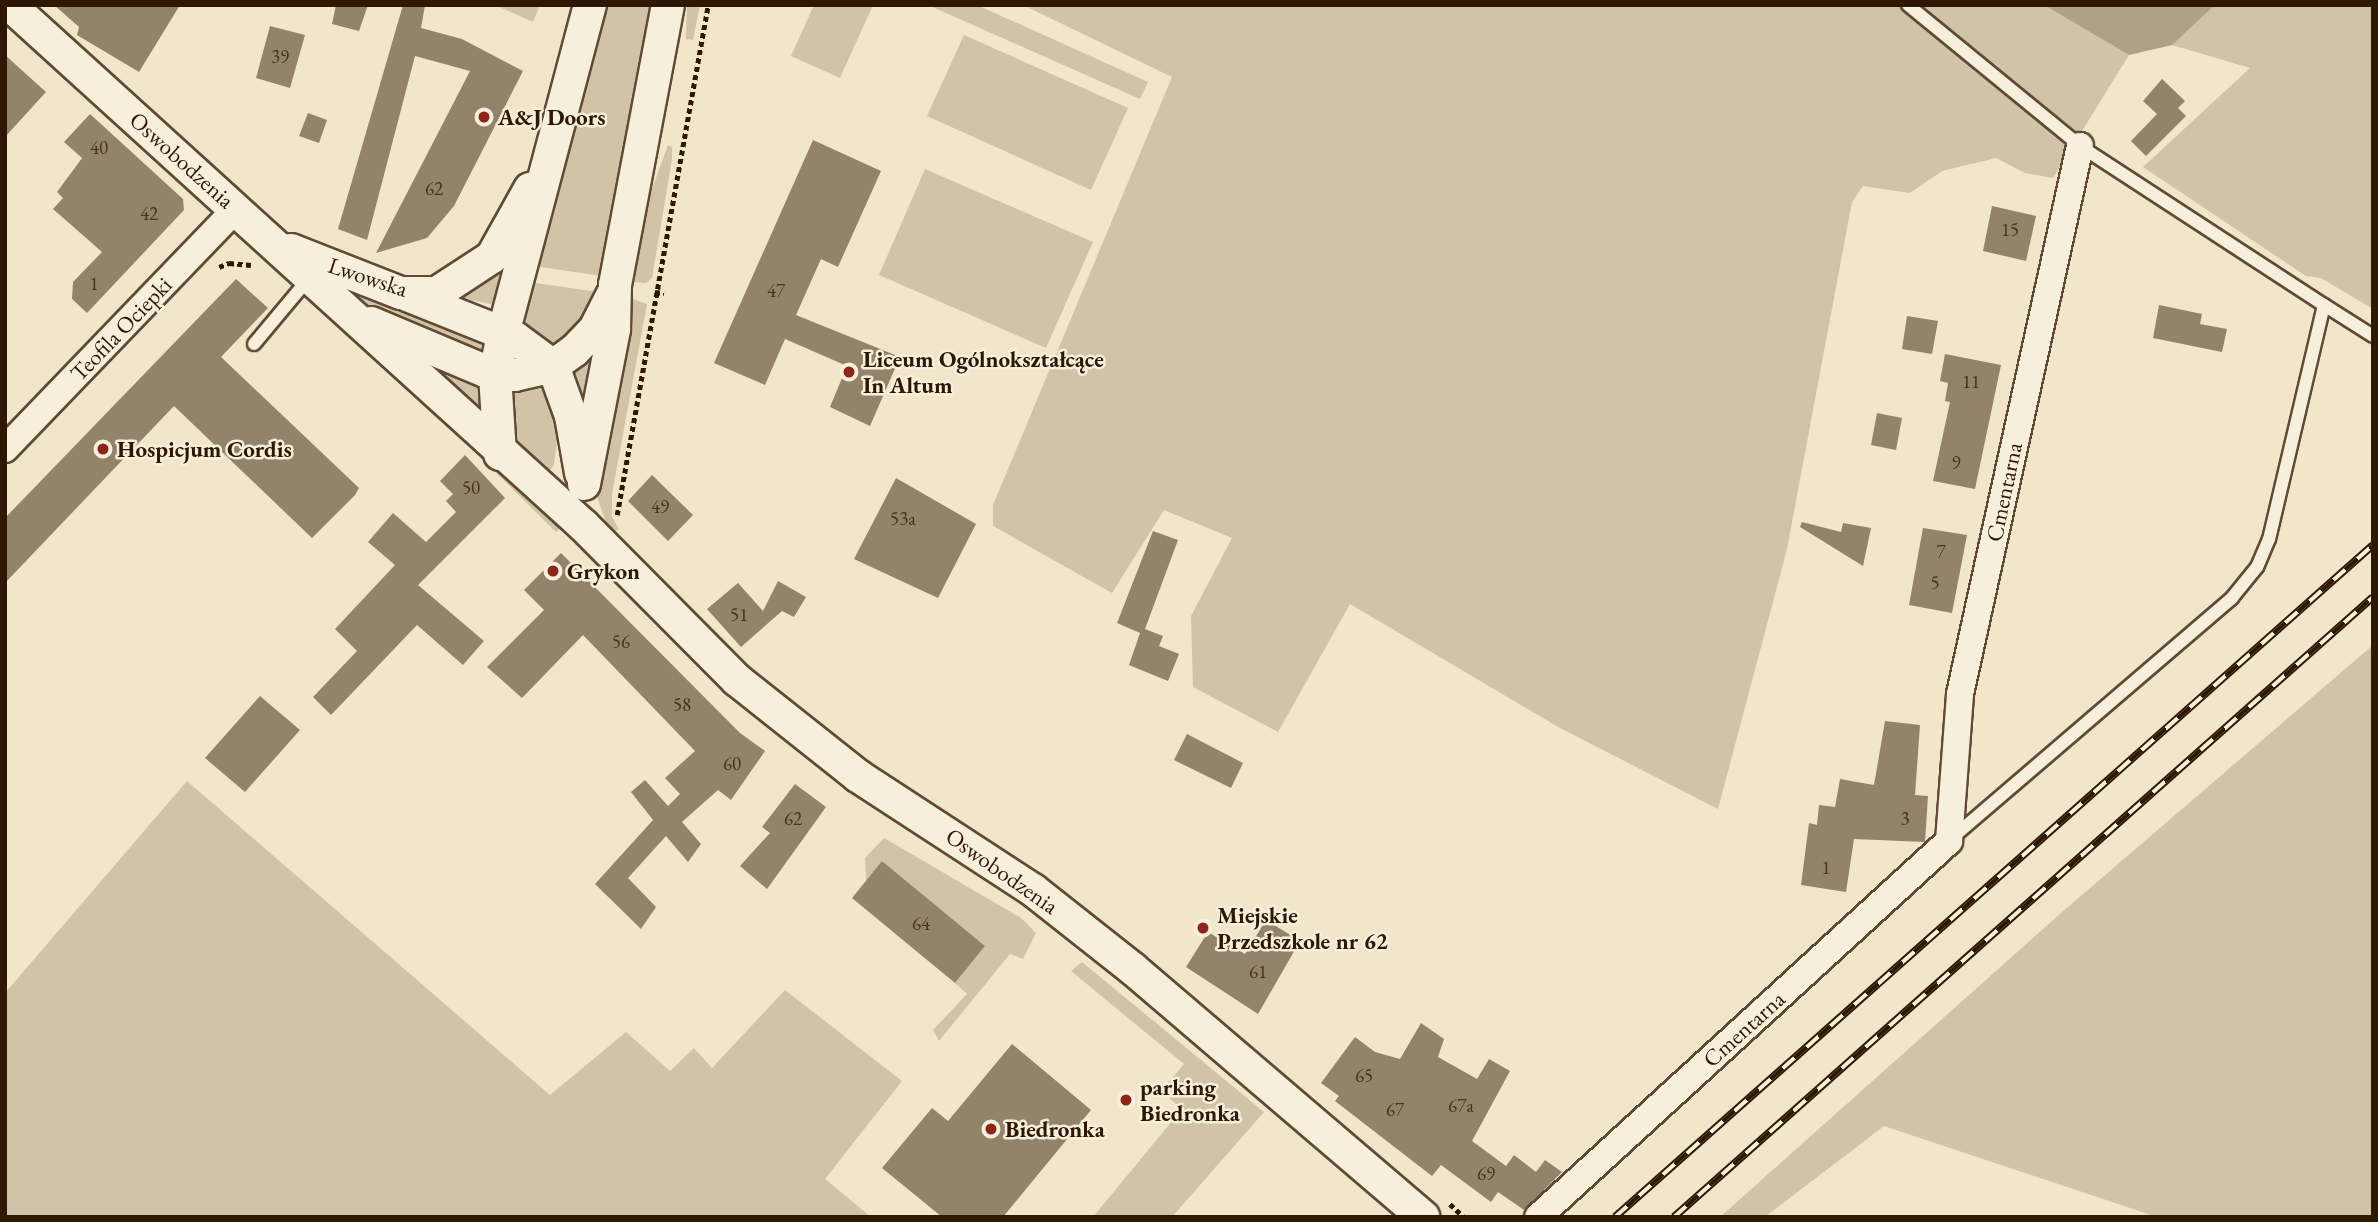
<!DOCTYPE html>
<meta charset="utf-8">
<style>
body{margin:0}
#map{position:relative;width:2378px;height:1222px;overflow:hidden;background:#f1e6c9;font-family:"EB Garamond",serif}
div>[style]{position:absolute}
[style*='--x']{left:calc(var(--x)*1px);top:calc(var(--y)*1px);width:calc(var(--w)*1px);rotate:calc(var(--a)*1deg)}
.green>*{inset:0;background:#d0c3a7}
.water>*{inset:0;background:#afa086}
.building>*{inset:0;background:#93836a}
.path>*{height:4.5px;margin-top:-2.25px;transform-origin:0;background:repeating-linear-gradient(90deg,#2e1703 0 5px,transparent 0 8.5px)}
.roads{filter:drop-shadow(2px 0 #5f4b34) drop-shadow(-2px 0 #5f4b34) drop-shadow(0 2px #5f4b34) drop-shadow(0 -2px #5f4b34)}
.service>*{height:12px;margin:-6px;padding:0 6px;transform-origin:6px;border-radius:6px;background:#f6efdc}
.minor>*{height:26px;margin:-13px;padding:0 13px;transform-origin:13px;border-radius:13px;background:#f6efdc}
.tertiary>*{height:32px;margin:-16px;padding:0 16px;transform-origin:16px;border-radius:16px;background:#f6efdc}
.rail>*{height:8px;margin-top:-4px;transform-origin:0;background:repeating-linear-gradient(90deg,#f6efdc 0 16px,#2e1703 0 32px);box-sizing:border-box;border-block:2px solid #2e1703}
.dots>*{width:19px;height:19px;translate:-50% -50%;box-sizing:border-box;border:4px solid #f6efdc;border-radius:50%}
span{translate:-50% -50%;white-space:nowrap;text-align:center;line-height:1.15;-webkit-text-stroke:5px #f6efdc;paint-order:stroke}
.number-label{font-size:19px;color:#47321d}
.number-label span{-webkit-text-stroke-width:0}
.poi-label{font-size:23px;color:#2e1703;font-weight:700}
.left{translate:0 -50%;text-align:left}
.street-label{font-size:23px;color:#2e1703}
.frame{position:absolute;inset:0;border:7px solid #2e1703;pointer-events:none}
</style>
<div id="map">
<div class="green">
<i style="clip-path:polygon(495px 5px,540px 5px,533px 22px)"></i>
<i style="clip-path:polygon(605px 5px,652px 5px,602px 276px,534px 266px)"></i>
<i style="clip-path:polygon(687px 5px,700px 5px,693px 40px,686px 39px)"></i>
<i style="clip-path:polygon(814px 5px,873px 5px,840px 78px,791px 56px)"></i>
<i style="clip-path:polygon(928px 5px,977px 5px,1148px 82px,1140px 99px)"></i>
<i style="clip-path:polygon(1023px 5px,2044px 5px,2129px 55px,2053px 178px,2025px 173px,1996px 158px,1942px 171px,1910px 193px,1863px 186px,1852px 202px,1787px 549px,1718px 809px,1560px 728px,1350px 604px,1278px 732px,1193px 687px,1191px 616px,1232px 538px,1164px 510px,1112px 593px,993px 526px,993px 505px,1172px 77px)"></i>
<i style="clip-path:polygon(2215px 5px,2373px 5px,2373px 309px,2321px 278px,2306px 276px,2143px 167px,2250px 68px,2172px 45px)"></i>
<i style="clip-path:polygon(964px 35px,1128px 108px,1091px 190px,927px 116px)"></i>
<i style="clip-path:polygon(668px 145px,672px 147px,672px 159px,652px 278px,646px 283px,632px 282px,644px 211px)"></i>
<i style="clip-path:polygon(925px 169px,1093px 242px,1046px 348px,879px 275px)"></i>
<i style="clip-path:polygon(492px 270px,508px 278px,494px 305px,457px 297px)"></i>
<i style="clip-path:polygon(529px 282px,598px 292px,583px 321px,562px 339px,550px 343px,521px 322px)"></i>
<i style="clip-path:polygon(364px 291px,489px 340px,488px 356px,391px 318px,360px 301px)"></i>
<i style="clip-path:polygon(627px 297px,647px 304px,612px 494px,612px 517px,619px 529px,610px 533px,596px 494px)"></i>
<i style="clip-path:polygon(348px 329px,458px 428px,456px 434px,345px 334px)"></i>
<i style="clip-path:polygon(595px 345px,586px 417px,566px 369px)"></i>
<i style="clip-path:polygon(405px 352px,480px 380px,483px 415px)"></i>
<i style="clip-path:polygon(543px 384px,558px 432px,554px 465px,544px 478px,515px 451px,503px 388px)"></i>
<i style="clip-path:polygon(477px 446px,560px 528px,556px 532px,473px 450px)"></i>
<i style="clip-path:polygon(2373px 645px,2373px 1217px,2157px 1217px,1884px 1126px,1765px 1217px,1720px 1217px,2061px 913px)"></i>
<i style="clip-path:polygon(187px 781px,550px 1095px,626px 1032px,670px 1071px,694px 1048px,712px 1068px,785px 990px,902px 1081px,825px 1179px,871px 1217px,5px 1217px,5px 993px)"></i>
<i style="clip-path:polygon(884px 838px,1021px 918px,1036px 933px,1023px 959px,1010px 954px,939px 1041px,933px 1030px,967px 994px,955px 983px,985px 946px,882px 861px,866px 881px,865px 858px)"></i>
<i style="clip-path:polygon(1082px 962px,1264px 1112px,1172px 1217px,1093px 1217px,1182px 1109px,1161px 1091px,1184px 1064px,1071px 971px)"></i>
</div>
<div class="water">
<i style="clip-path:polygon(2044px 5px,2215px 5px,2172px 45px,2129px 55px)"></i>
</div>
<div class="building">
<i style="clip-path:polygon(54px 5px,180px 5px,139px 72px,77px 35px,79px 27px)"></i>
<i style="clip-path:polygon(336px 5px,368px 5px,359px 31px,332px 24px)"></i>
<i style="clip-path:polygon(403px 5px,425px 5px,421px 28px,462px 39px,523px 71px,454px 206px,427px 238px,376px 253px,470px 71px,415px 56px,367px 240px,338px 229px)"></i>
<i style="clip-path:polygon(270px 26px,305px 35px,290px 88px,256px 78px)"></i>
<i style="clip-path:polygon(5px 55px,46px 92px,5px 137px)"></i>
<i style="clip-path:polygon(2162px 79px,2185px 101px,2178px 108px,2186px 116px,2146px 156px,2131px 141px,2157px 114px,2143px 101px)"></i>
<i style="clip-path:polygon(308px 113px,327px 120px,319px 143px,299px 136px)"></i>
<i style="clip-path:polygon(90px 114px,183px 199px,184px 210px,87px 313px,72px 299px,73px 282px,102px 252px,53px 209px,63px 198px,57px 192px,82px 158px,64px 142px)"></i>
<i style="clip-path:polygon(813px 140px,881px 171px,838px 267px,821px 259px,796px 315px,900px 357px,870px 426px,830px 407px,847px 366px,785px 339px,765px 385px,714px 363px)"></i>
<i style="clip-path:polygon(1992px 206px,2036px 216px,2026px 261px,1983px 251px)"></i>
<i style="clip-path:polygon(236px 279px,268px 308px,221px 357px,359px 488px,355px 495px,312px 538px,174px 406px,5px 583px,5px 518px)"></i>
<i style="clip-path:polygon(2159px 305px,2202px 314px,2200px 324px,2227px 329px,2222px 352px,2153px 338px)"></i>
<i style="clip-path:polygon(1907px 316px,1938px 321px,1932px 354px,1902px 349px)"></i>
<i style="clip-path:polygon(1945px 354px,2001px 365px,1975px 489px,1933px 481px,1950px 402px,1945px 401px,1948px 383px,1940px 381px)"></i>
<i style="clip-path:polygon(1877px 413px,1902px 418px,1896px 450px,1871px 445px)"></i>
<i style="clip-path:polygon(465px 455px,505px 498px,418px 585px,484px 641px,463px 665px,417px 625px,331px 715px,313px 697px,357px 651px,335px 629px,395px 565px,368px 542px,393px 513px,426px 542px,456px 512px,446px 501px,453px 494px,440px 481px)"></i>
<i style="clip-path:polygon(652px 475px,693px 515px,668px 541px,628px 501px)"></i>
<i style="clip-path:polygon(896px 478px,976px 524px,938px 598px,854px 559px)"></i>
<i style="clip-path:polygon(1802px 522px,1841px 532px,1843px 523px,1871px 528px,1863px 566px,1800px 527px)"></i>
<i style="clip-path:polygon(1923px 528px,1967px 535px,1952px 613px,1909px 605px)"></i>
<i style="clip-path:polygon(1153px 531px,1178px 540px,1145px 629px,1163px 636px,1159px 646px,1179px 654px,1168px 681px,1129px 665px,1140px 633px,1117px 623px)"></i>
<i style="clip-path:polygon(561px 553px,740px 733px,765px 751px,731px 800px,718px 790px,682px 822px,701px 844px,688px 862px,666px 836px,628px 878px,656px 907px,641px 929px,595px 884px,653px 820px,631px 792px,645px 780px,668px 806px,680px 794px,665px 778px,695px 751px,583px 635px,522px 698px,487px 667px,544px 610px,524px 590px)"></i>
<i style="clip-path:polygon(778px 581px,806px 597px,794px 617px,782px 611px,741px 647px,707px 609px,738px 583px,763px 611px)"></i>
<i style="clip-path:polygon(260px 696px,300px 730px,245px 792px,205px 758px)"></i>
<i style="clip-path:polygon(1885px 721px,1920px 725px,1915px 795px,1928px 796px,1925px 842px,1854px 839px,1846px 892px,1801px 885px,1809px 823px,1817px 825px,1819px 805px,1835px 807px,1840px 779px,1874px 785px)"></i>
<i style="clip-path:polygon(1187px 734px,1243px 763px,1231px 788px,1174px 760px)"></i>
<i style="clip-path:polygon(795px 784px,826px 807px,767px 889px,740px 866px,770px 833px,762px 827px)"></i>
<i style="clip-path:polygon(882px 861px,985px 946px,955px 983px,852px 898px)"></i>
<i style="clip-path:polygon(1266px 920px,1300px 941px,1258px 1014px,1186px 967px,1208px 932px,1245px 954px)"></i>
<i style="clip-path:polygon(1421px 1023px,1444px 1039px,1438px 1057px,1477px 1079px,1489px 1059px,1510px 1071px,1472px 1141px,1506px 1166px,1514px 1155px,1536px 1172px,1545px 1160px,1562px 1172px,1524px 1210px,1498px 1192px,1491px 1202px,1441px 1165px,1432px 1176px,1335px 1101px,1339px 1096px,1321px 1083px,1355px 1037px,1375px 1052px,1400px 1059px)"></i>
<i style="clip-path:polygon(1012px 1044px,1091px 1110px,1003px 1217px,942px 1217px,882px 1168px,932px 1108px,948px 1121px)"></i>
</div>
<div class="path">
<i style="--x:219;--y:267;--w:11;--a:-22"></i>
<i style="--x:229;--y:263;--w:22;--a:5"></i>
<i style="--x:655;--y:292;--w:9;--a:6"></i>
<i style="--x:617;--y:515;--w:518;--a:-79.88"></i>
<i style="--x:1450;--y:1204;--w:19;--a:43"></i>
</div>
<div class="roads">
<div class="service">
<i style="--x:1908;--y:5;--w:222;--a:39.3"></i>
<i style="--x:2080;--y:146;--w:291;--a:33.1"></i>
<i style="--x:2324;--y:305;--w:240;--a:103.2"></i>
<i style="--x:2269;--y:539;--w:30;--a:113"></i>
<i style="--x:2257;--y:567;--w:40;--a:129"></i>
<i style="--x:2232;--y:598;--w:369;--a:139.4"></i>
<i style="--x:2324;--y:305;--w:58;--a:32.3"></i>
<i style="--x:254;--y:344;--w:87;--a:-50.1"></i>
</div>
<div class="minor">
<i style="--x:5;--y:449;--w:333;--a:-46.1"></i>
<i style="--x:1538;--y:1217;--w:557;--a:-42.45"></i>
<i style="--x:1949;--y:841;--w:147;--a:-85.7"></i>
<i style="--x:1960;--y:694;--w:561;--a:-77.65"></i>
</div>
<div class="tertiary">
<i style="--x:10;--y:5;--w:775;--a:42.23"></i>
<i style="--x:584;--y:526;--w:217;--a:45.2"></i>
<i style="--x:737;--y:680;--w:154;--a:38.4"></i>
<i style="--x:858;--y:776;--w:209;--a:33.1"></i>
<i style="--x:1033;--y:890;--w:127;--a:38.3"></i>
<i style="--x:1133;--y:969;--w:382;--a:40.5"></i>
<i style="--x:291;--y:250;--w:118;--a:21.4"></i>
<i style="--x:401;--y:293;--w:36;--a:0"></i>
<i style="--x:437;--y:293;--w:66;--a:-33.2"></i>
<i style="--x:492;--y:257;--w:78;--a:-60.8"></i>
<i style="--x:407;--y:295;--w:116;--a:21.7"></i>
<i style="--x:515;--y:338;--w:47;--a:36.4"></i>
<i style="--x:553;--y:366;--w:53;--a:70.2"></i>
<i style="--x:571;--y:416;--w:58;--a:80"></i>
<i style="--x:371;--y:323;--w:134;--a:22.8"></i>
<i style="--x:495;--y:375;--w:20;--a:0"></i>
<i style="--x:515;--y:375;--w:39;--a:-13"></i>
<i style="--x:553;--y:366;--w:26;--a:-36"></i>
<i style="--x:574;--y:351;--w:30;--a:-46"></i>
<i style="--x:595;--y:329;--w:38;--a:-63"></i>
<i style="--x:500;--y:454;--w:79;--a:-93.6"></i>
<i style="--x:495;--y:375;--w:42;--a:-79"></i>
<i style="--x:503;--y:334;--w:340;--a:-75.2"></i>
<i style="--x:584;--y:484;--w:158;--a:-79"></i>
<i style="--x:614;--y:329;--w:44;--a:-88.7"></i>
<i style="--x:615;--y:285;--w:285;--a:-79.3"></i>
</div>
</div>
<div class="rail">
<i style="--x:1615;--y:1217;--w:1013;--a:-41.56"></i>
<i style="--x:1674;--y:1217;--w:934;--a:-41.57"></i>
</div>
<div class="dots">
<i style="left:484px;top:117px;background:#8f2418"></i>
<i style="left:849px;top:372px;background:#8f2418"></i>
<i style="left:103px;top:449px;background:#8f2418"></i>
<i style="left:553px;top:571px;background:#8f2418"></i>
<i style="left:1203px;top:928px;background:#8f2418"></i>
<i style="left:1126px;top:1100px;background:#8f2418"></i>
<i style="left:991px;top:1129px;background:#8f2418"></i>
</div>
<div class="number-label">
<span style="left:280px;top:57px">39</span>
<span style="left:99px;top:148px">40</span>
<span style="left:434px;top:189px">62</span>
<span style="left:149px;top:214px">42</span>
<span style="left:2010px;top:230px">15</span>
<span style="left:94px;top:284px">1</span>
<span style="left:776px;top:291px">47</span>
<span style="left:1971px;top:382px">11</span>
<span style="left:1956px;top:463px">9</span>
<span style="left:471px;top:488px">50</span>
<span style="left:660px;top:507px">49</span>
<span style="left:903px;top:519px">53a</span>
<span style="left:1941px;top:552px">7</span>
<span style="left:1935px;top:583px">5</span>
<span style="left:739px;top:615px">51</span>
<span style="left:621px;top:642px">56</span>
<span style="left:682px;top:705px">58</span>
<span style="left:732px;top:764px">60</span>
<span style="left:793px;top:819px">62</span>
<span style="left:1905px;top:819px">3</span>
<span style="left:1826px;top:868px">1</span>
<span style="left:921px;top:924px">64</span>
<span style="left:1258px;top:972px">61</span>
<span style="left:1364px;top:1076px">65</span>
<span style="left:1461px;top:1106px">67a</span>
<span style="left:1395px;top:1110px">67</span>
<span style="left:1486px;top:1174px">69</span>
</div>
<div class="poi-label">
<span class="left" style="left:498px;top:117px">A&amp;J Doors</span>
<span class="left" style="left:863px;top:372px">Liceum Ogólnokształcące<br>In Altum</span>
<span class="left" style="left:117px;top:449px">Hospicjum Cordis</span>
<span class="left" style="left:567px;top:571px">Grykon</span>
<span class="left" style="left:1217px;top:928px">Miejskie<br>Przedszkole nr 62</span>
<span class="left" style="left:1140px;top:1100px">parking<br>Biedronka</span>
<span class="left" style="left:1005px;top:1129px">Biedronka</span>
</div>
<div class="street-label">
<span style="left:182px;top:160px;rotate:42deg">Oswobodzenia</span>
<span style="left:368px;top:277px;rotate:18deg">Lwowska</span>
<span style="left:121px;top:329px;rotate:-46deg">Teofila Ociepki</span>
<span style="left:2004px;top:492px;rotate:-78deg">Cmentarna</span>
<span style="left:1002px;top:871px;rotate:35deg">Oswobodzenia</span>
<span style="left:1744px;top:1029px;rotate:-42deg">Cmentarna</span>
</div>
<div class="frame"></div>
</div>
